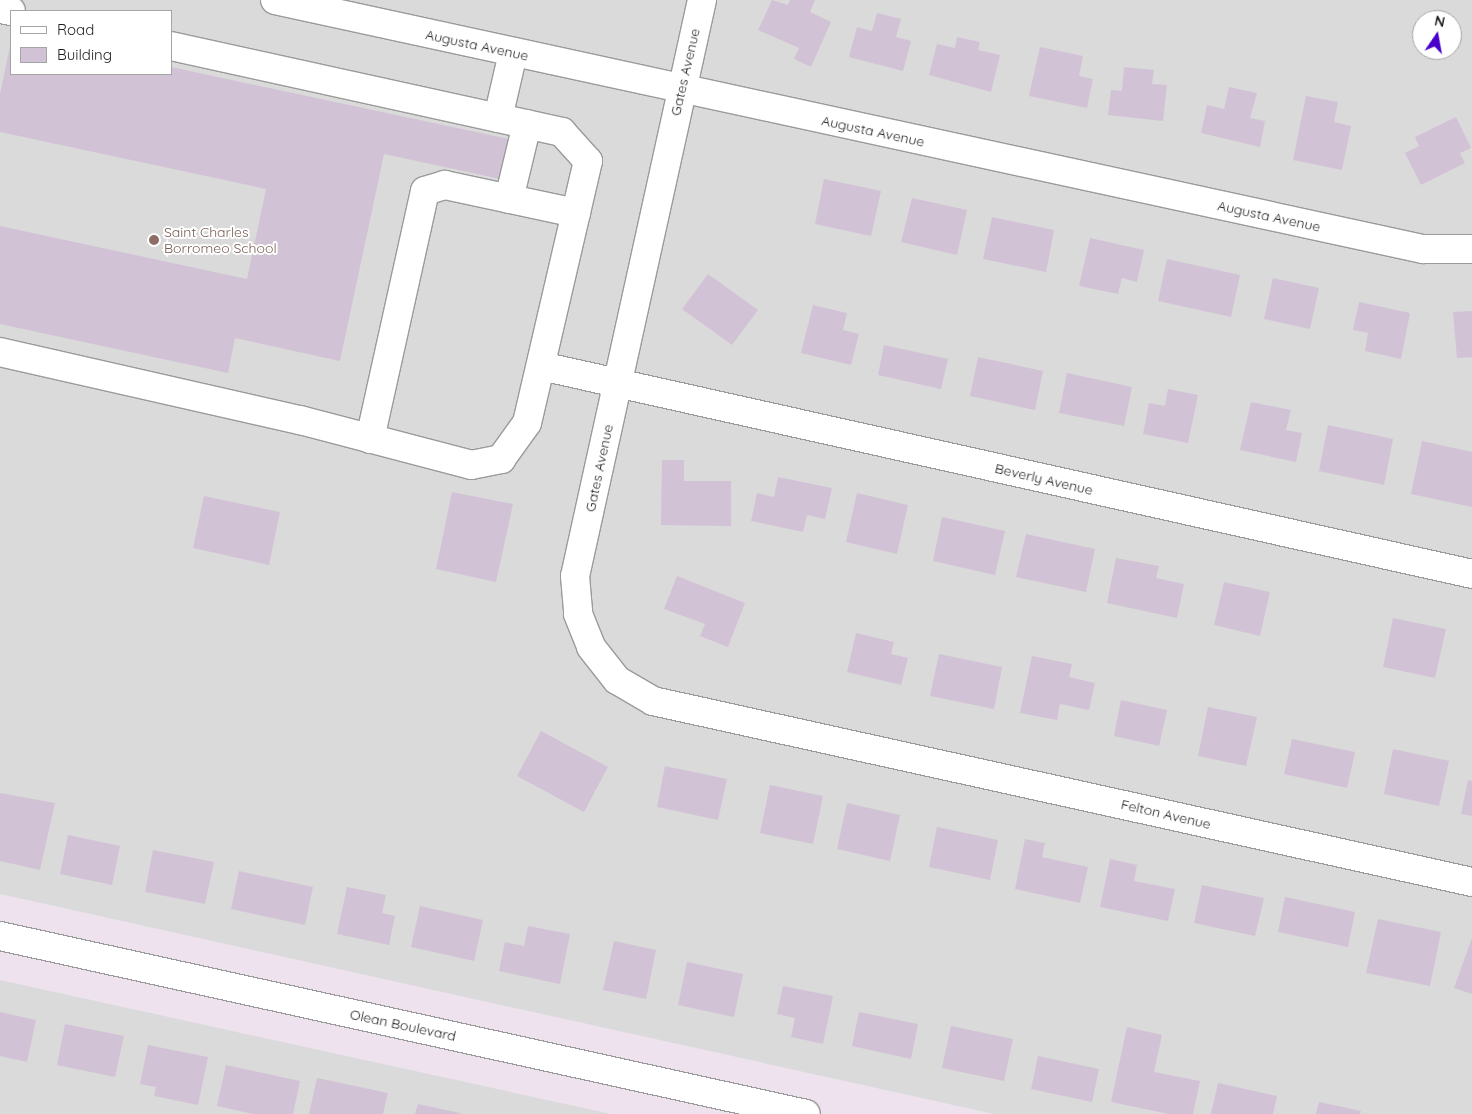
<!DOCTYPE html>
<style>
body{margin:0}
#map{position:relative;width:1472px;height:1114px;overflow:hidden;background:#eee2ee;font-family:Quicksand,sans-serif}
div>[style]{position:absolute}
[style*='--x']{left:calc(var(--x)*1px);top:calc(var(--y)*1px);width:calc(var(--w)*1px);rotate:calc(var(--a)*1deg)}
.residential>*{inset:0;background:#dadadb}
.building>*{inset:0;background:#d2c2d5}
.roads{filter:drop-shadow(1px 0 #9a9a9a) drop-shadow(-1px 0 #9a9a9a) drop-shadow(0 1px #9a9a9a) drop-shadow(0 -1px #9a9a9a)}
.minor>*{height:28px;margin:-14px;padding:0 14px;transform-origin:14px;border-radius:14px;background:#fff}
.dots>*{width:14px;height:14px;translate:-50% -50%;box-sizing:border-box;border:2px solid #fff;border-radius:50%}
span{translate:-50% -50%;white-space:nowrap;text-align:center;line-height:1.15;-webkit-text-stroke:4px #fff;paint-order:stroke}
.street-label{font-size:14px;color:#1d1d1d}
.education-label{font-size:14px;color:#785e54}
.left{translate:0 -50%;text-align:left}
.legend{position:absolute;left:10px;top:10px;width:162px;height:65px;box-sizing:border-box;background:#fff;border:1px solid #a5a5a5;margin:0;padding:6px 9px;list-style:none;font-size:15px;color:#1d1d1d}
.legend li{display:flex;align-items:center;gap:10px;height:25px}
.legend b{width:25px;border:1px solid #a5a5a5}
.north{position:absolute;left:1412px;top:10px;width:50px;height:50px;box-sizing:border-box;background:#fff;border:1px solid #a5a5a5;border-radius:50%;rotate:12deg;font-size:14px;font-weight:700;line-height:20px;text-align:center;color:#1d1d1d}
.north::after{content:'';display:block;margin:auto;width:18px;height:22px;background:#4a00ca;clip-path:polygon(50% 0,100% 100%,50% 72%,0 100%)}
</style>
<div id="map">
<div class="residential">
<i style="clip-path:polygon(evenodd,0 0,1472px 0,1472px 1114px,994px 1114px,0 894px,0 0,11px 11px,171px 11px,171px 74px,11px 74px,11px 11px,0 0,1422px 20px,1452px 20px,1452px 50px,1422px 50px,1422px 20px)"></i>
<i style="clip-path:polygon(0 980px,611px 1114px,0 1114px)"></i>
</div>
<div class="building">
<i style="clip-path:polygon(772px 0,788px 5px,790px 0,815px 0,810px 12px,831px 22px,811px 67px,794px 59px,799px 48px,758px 30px)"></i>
<i style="clip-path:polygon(877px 13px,901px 19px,896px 37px,911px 41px,903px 71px,849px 57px,857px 27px,872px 31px)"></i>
<i style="clip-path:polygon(957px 37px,980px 42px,978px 50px,1000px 55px,991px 92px,929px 75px,937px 44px,955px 48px)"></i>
<i style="clip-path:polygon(10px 46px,11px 74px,171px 74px,171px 67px,513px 140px,505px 180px,384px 154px,340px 361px,235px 338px,228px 373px,0 324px,0 226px,247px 279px,266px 189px,0 132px,0 94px)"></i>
<i style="clip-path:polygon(1040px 47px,1083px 56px,1079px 76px,1093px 79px,1087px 108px,1029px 96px)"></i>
<i style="clip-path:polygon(1124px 67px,1154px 70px,1152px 84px,1167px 85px,1163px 121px,1108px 115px,1111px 90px,1122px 91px)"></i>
<i style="clip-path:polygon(1229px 87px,1257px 93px,1250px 118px,1265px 121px,1260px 147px,1201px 133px,1207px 105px,1224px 109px)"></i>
<i style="clip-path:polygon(1306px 96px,1338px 102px,1334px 122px,1351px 126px,1342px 170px,1293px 160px)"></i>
<i style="clip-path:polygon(1456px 117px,1471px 148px,1460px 153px,1465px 163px,1421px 185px,1405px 153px,1419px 146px,1415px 137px)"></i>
<i style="clip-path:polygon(824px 179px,881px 191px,871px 236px,815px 224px)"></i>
<i style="clip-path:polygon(912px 198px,967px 210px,957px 255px,901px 242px)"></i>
<i style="clip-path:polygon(992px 217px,1054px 230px,1046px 272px,983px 259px)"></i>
<i style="clip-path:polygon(1090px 238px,1144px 250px,1137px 282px,1122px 278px,1118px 294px,1079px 286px)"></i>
<i style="clip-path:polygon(1167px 259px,1240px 275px,1231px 317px,1158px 301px)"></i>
<i style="clip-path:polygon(708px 274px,758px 310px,732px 345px,682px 309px)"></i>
<i style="clip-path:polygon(1273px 278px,1319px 288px,1310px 329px,1264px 319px)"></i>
<i style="clip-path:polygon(1359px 302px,1410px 313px,1401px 359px,1365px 351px,1368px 333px,1353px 330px)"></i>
<i style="clip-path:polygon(813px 305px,847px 313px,843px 330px,859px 334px,851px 365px,801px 353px)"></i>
<i style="clip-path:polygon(1472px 311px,1472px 357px,1457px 358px,1453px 312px)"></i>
<i style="clip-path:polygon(884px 345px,948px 359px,941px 389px,878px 375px)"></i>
<i style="clip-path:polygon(978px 357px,1043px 371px,1035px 410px,970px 396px)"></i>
<i style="clip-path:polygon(1067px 373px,1132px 387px,1124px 426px,1059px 413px)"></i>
<i style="clip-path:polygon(1168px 389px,1198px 395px,1188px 443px,1143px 434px,1149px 403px,1165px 406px)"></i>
<i style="clip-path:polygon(1251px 402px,1291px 410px,1286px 430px,1302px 433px,1296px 462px,1240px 450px)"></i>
<i style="clip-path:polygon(1328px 425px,1393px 439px,1384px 485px,1319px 471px)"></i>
<i style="clip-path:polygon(1422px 441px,1472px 452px,1472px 507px,1411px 494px)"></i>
<i style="clip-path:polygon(662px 460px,684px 460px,684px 481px,731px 481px,731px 526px,661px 525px)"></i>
<i style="clip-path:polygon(778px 477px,832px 488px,825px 519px,807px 515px,803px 532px,751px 521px,757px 493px,774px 497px)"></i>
<i style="clip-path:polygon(452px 492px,513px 504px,496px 582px,436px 569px)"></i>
<i style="clip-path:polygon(857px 493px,908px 505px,897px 554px,846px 542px)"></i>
<i style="clip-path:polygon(204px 496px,280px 512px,269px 565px,193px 548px)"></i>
<i style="clip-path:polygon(942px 517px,1005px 531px,995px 575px,933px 561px)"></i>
<i style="clip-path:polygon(1026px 534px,1095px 549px,1086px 592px,1016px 577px)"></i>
<i style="clip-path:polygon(1116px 558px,1159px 566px,1156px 578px,1184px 584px,1177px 618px,1107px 603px)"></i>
<i style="clip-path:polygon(677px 576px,745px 603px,728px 647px,700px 636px,705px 624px,664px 609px)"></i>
<i style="clip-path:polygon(1224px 582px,1270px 592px,1260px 636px,1214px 625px)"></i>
<i style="clip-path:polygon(1393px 618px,1446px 629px,1435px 678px,1383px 667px)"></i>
<i style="clip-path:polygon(856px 633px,894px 642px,891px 654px,908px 658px,901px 685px,847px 672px)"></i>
<i style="clip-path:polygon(939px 654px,1002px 667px,994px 709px,930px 696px)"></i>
<i style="clip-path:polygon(1032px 656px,1072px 664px,1069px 677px,1095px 683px,1089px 710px,1060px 704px,1057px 720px,1020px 713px)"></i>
<i style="clip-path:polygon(1121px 700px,1167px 710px,1159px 746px,1114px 736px)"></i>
<i style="clip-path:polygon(1208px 707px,1257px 717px,1246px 766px,1198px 756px)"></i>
<i style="clip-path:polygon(541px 731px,608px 767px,584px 812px,517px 776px)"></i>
<i style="clip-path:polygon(1292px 739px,1355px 752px,1347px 788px,1284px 774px)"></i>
<i style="clip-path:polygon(1393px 749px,1449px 761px,1439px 806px,1384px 794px)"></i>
<i style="clip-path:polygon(665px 766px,727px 779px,718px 820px,657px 807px)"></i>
<i style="clip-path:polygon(1468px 780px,1472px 781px,1472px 816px,1461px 814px)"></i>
<i style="clip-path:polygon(770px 785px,823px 796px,813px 844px,760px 833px)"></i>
<i style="clip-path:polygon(0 793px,55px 803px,40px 870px,0 861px)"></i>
<i style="clip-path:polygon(847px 803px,900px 815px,890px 861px,837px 849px)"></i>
<i style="clip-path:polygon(937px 827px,998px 840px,990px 880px,929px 867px)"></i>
<i style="clip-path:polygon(68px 835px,120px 846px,112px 885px,60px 874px)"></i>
<i style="clip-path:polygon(1025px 839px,1045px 843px,1042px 857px,1088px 867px,1080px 903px,1015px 889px)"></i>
<i style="clip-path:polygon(153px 850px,214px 862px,205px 904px,145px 892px)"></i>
<i style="clip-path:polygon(1110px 859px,1137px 865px,1134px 881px,1175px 889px,1168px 921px,1100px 907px)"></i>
<i style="clip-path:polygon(239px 871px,313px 887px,305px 925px,231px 909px)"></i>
<i style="clip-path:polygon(1202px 885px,1264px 898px,1255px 936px,1194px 923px)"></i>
<i style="clip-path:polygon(347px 887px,386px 895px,382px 913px,395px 916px,389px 945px,337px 934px)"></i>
<i style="clip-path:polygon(1285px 897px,1355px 912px,1348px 947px,1278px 932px)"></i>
<i style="clip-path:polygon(420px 906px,483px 920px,474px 961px,411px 947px)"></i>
<i style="clip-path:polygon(1378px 919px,1441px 932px,1430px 986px,1366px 973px)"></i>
<i style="clip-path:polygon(528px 926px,570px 934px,560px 984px,499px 971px,505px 942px,524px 946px)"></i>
<i style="clip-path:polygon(1472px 938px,1472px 994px,1454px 988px)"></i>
<i style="clip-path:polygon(614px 941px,656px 950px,646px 999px,603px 990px)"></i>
<i style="clip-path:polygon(687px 962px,743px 974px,734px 1017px,678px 1005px)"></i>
<i style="clip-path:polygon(783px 986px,833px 996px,823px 1044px,791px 1037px,795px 1018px,777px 1014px)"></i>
<i style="clip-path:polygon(0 1012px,36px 1020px,27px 1062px,0 1056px)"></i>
<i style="clip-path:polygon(859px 1012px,918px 1024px,911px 1059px,852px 1046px)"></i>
<i style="clip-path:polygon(65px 1024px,124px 1036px,115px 1077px,57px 1065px)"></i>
<i style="clip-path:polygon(951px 1026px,1013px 1039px,1004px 1081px,942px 1068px)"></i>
<i style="clip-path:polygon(1127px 1027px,1162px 1035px,1154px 1072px,1200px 1081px,1193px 1114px,1169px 1114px,1111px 1102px)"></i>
<i style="clip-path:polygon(148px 1045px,208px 1057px,198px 1105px,154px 1096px,156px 1087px,140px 1084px)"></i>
<i style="clip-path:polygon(1038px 1056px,1099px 1069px,1092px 1102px,1031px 1089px)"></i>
<i style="clip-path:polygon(226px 1065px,300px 1081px,293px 1114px,253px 1114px,217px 1106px)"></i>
<i style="clip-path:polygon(317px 1078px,388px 1093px,383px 1114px,309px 1114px)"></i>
<i style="clip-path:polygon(1218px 1083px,1277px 1096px,1273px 1114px,1211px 1114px)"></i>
<i style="clip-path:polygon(1319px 1102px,1361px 1111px,1360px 1114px,1316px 1114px)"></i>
<i style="clip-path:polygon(418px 1104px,460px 1113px,460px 1114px,415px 1114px)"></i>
</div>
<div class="roads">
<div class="minor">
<i style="--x:275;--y:0;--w:1175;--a:12.24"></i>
<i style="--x:1423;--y:249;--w:49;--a:0"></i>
<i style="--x:702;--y:0;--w:590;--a:102.43"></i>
<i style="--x:575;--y:576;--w:38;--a:85"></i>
<i style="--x:578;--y:614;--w:35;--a:68"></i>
<i style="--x:591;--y:647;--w:42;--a:51.8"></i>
<i style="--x:617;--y:680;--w:42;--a:30.3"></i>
<i style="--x:653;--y:701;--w:839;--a:12.46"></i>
<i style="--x:0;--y:9;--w:11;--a:10"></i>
<i style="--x:498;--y:118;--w:67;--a:-77"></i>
<i style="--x:509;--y:199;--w:77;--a:-76.5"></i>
<i style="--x:0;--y:352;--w:308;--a:12.8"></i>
<i style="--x:300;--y:420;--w:177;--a:14.7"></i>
<i style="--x:471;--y:465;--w:31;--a:-11"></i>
<i style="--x:501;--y:459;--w:44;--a:-54.2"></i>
<i style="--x:527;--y:423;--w:269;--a:-76.9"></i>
<i style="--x:588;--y:161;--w:39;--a:-132"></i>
<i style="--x:562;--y:132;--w:400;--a:-167.6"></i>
<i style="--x:541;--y:366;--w:954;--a:12.59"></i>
<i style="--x:370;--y:439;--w:254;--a:-77.5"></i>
<i style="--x:425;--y:191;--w:21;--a:-17"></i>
<i style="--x:445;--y:185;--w:134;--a:12.1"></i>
<i style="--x:0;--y:936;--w:825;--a:12.45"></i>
</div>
</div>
<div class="dots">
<i style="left:154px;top:240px;background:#8d6e63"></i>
</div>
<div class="street-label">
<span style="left:477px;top:45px;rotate:12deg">Augusta Avenue</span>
<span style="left:685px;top:72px;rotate:-77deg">Gates Avenue</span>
<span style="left:873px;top:131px;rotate:12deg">Augusta Avenue</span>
<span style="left:1269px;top:216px;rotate:12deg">Augusta Avenue</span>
<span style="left:599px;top:468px;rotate:-78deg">Gates Avenue</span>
<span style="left:1044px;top:479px;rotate:13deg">Beverly Avenue</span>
<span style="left:1166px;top:814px;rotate:13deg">Felton Avenue</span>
<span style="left:403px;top:1025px;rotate:12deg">Olean Boulevard</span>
</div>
<div class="education-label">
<span class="left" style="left:164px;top:240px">Saint Charles<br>Borromeo School</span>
</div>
<ul class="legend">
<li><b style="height:6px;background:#fff"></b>Road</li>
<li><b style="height:14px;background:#d2c2d5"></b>Building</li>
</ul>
<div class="north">N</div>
</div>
